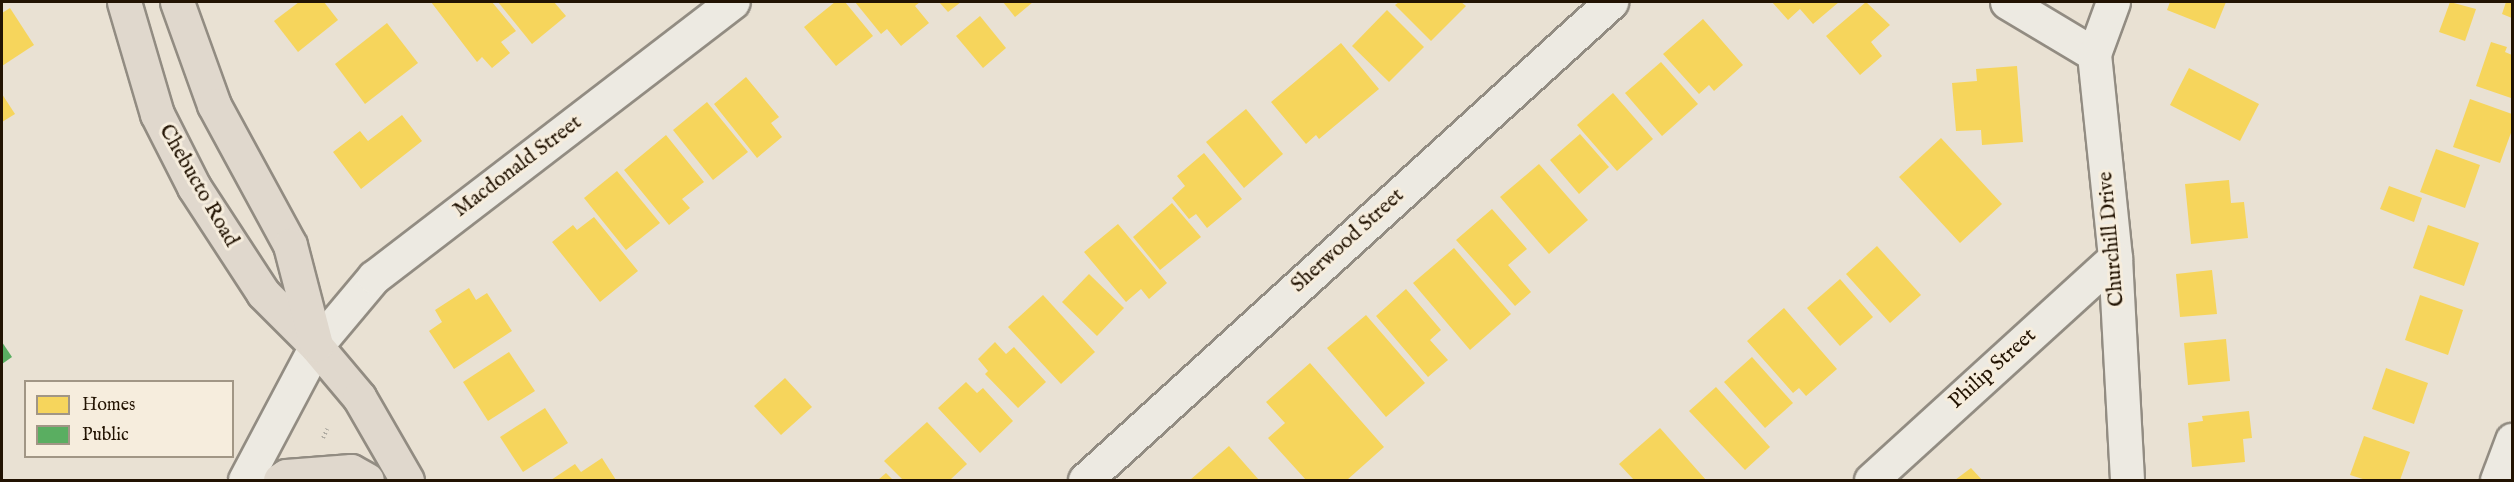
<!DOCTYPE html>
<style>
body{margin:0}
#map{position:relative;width:2514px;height:482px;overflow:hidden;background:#e9e1d3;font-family:"IM FELL English",serif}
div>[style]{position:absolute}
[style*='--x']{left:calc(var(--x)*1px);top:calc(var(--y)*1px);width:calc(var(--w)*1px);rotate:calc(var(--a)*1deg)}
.homes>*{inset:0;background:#f6d55c}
.public>*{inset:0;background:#5aae61}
.path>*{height:4px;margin-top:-2px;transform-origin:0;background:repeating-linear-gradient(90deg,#aeaaa1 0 1.5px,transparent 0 4.5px)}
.roads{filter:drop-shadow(2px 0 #928c82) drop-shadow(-2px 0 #928c82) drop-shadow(0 2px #928c82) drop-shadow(0 -2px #928c82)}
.minor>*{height:33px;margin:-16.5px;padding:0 16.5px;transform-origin:16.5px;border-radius:16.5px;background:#edeae2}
.tertiary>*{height:33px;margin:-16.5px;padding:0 16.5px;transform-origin:16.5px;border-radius:16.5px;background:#edeae2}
.primary>*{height:33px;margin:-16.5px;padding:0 16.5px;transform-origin:16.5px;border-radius:16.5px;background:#e0d8cd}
span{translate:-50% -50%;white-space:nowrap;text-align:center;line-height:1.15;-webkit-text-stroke:6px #f6eddd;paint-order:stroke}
.street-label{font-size:21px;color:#221302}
.frame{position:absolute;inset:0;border:3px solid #221302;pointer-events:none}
.legend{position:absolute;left:24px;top:380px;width:210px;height:78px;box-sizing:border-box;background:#f6eddd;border:2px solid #a19685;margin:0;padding:8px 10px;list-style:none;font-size:18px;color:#221302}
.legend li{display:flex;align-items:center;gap:12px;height:30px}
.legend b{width:30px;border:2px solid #a19685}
</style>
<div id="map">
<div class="homes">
<i style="clip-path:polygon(299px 2px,324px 2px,338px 20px,298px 52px,274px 21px)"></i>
<i style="clip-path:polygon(431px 2px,492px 2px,516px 31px,501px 42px,510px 53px,492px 68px,482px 57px,477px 62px)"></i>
<i style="clip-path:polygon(498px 2px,554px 2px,566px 16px,532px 44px)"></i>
<i style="clip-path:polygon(835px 2px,845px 2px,873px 36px,836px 66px,804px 27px)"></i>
<i style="clip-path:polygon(855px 2px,920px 2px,915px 6px,929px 23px,901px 46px,887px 29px,881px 34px)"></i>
<i style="clip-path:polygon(939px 2px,961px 2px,948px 12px)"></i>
<i style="clip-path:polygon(1003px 2px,1033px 2px,1015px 17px)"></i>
<i style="clip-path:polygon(1399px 2px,1461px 2px,1466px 6px,1431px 41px,1395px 5px)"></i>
<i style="clip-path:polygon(1772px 2px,1839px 2px,1813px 24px,1800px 9px,1788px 20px)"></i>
<i style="clip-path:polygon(1866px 2px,1890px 25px,1871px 42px,1882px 56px,1860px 75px,1826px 36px)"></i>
<i style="clip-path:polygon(2170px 2px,2226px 2px,2215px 29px,2167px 10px)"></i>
<i style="clip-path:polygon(2450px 2px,2476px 9px,2465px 41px,2439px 32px)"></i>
<i style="clip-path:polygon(2506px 2px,2512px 2px,2512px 18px,2502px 14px)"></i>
<i style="clip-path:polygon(10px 8px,34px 45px,2px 66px,2px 13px)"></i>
<i style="clip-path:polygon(1387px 10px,1424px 47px,1389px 82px,1352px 46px)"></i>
<i style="clip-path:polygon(980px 16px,1006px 48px,983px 68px,956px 36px)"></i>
<i style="clip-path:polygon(1703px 19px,1743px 65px,1714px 91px,1709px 85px,1699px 94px,1663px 54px)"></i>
<i style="clip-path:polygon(387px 23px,418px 63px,365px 104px,335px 64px)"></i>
<i style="clip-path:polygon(2491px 42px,2507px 47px,2505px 52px,2512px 55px,2511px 98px,2476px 86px)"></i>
<i style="clip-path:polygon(1341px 43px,1379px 89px,1319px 139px,1316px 135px,1306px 144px,1271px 102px)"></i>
<i style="clip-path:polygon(1661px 62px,1698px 104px,1662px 136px,1625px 93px)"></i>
<i style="clip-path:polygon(2017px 66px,2023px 142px,1982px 145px,1981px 130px,1956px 131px,1952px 83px,1977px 81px,1976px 69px)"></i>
<i style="clip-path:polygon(2189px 68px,2259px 104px,2240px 141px,2170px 105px)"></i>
<i style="clip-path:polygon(746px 77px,779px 117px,771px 123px,782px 137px,757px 158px,714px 104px)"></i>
<i style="clip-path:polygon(1613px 93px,1653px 139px,1617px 171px,1577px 125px)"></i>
<i style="clip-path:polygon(2px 94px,15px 114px,2px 122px)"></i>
<i style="clip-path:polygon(2470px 99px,2512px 114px,2512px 130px,2500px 163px,2453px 147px)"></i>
<i style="clip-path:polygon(707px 102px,748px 152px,713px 180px,673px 130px)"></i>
<i style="clip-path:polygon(1246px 109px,1283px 154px,1244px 188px,1206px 142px)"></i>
<i style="clip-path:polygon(402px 115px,422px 141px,361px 189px,333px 152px,360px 131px,368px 141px)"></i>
<i style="clip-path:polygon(1580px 134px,1609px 167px,1579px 194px,1550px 160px)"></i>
<i style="clip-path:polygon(666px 135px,704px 182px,682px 199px,690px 208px,669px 225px,624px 170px)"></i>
<i style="clip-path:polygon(1941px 138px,2002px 204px,1960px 243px,1899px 177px)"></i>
<i style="clip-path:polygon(2436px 149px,2480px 165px,2465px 208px,2420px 192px)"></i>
<i style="clip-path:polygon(1204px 153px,1242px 199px,1207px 228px,1196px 214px,1189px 219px,1172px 198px,1185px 186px,1177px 176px)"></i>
<i style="clip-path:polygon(1539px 164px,1588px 220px,1549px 254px,1500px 197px)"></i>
<i style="clip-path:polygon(617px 171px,660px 223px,626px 250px,584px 198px)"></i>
<i style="clip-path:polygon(2229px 180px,2231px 203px,2244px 202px,2248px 238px,2191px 244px,2185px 184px)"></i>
<i style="clip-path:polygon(2389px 186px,2422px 198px,2414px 222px,2380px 209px)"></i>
<i style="clip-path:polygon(1172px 203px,1201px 237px,1160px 270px,1133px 237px)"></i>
<i style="clip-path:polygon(1492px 209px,1527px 249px,1508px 265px,1531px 292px,1515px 306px,1456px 240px)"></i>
<i style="clip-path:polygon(594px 217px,638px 271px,600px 302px,552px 242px,573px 225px,577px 230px)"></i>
<i style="clip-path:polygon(1118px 224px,1167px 283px,1149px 299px,1141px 289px,1126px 302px,1084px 252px)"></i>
<i style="clip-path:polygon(2428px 225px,2479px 243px,2464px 286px,2413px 268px)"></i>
<i style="clip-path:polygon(1877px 246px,1921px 295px,1890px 323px,1846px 274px)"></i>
<i style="clip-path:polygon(1454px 248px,1511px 314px,1470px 350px,1413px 283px)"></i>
<i style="clip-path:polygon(2212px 270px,2217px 314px,2180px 317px,2176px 274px)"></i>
<i style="clip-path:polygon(1089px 274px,1124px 308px,1097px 336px,1062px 302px)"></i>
<i style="clip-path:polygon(1840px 279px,1873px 317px,1840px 346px,1807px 308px)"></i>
<i style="clip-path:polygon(469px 288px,476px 300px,487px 293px,512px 331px,454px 369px,429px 331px,442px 322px,435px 310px)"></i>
<i style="clip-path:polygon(1406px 289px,1441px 330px,1430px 340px,1448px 360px,1428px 377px,1376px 316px)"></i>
<i style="clip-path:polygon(1043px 295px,1095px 352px,1061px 384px,1008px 327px)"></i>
<i style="clip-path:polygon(2420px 295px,2463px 310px,2448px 355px,2405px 340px)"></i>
<i style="clip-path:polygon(1784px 308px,1837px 369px,1806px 396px,1799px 388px,1793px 393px,1747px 341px)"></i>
<i style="clip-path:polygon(1366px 315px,1425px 383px,1386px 417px,1327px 348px)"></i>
<i style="clip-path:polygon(2226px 339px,2230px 381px,2188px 385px,2184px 343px)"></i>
<i style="clip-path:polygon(995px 342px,1006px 354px,1014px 347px,1046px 382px,1018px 408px,985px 374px,988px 371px,978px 359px)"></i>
<i style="clip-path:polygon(509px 352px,535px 391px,488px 421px,463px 382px)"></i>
<i style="clip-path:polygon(1752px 357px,1793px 403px,1765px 428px,1724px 382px)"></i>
<i style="clip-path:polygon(1310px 363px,1384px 447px,1347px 480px,1306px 480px,1268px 438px,1285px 423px,1266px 402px)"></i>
<i style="clip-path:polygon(2386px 368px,2428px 383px,2414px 424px,2372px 409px)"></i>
<i style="clip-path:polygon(785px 378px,812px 407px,781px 435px,754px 406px)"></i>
<i style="clip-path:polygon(966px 382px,977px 393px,983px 388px,1013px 421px,980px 453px,938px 408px)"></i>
<i style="clip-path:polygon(1716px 387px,1770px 447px,1745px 470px,1689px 411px)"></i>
<i style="clip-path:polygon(545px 408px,568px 443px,523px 472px,500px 437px)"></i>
<i style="clip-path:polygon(2249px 411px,2252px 438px,2243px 439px,2245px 462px,2192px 467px,2188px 423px,2203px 421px,2202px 416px)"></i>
<i style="clip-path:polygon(927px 422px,967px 464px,950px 480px,903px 480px,884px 461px)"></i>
<i style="clip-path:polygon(1660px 428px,1706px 480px,1634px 480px,1619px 464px)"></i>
<i style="clip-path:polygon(2364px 436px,2410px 452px,2400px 480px,2366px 480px,2350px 475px)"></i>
<i style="clip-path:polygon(1229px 446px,1259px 480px,1190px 480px)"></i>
<i style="clip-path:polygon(602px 458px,616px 480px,551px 480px,575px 464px,581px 472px)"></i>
<i style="clip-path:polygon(1971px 468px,1982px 480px,1955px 480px)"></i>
<i style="clip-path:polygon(886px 473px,893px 480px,878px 480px)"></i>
</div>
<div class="public">
<i style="clip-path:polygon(2px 342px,12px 357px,2px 364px)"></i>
</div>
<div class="path">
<i style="--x:323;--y:438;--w:10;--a:-66"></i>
</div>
<div class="roads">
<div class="minor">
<i style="--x:2007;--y:2;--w:101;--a:30.9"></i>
<i style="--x:2113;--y:2;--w:55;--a:110.1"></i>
<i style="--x:2094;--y:54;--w:205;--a:84.1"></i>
<i style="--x:2115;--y:258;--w:222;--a:86.9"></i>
<i style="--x:1085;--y:480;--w:711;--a:-42.26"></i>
<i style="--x:1871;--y:480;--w:330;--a:-42.3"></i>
<i style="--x:2497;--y:480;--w:43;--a:-69.4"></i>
</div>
<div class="tertiary">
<i style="--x:245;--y:480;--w:152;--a:-62.1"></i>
<i style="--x:316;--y:346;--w:90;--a:-50"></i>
<i style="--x:374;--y:277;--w:452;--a:-37.5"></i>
</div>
<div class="primary">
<i style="--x:124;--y:2;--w:117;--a:73.6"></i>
<i style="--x:157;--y:114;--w:82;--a:63.1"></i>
<i style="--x:194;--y:187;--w:126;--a:56.9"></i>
<i style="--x:263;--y:293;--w:75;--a:45"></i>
<i style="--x:316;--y:346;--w:67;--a:49.9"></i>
<i style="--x:359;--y:397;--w:96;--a:60"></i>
<i style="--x:177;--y:2;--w:109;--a:70.2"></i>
<i style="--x:214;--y:105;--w:159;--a:61.5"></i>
<i style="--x:290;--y:245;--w:103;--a:75.4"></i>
<i style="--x:280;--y:480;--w:7;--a:-34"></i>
<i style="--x:286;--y:476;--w:65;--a:-4.4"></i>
<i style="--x:351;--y:471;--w:18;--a:29"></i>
</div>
</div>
<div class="street-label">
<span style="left:518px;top:167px;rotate:-37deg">Macdonald Street</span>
<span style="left:198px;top:186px;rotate:60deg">Chebucto Road</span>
<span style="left:2112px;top:239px;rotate:-95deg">Churchill Drive</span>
<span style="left:1348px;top:241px;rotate:-42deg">Sherwood Street</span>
<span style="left:1993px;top:369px;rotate:-42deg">Philip Street</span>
</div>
<div class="frame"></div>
<ul class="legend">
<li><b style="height:16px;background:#f6d55c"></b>Homes</li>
<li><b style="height:16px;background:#5aae61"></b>Public</li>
</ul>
</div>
